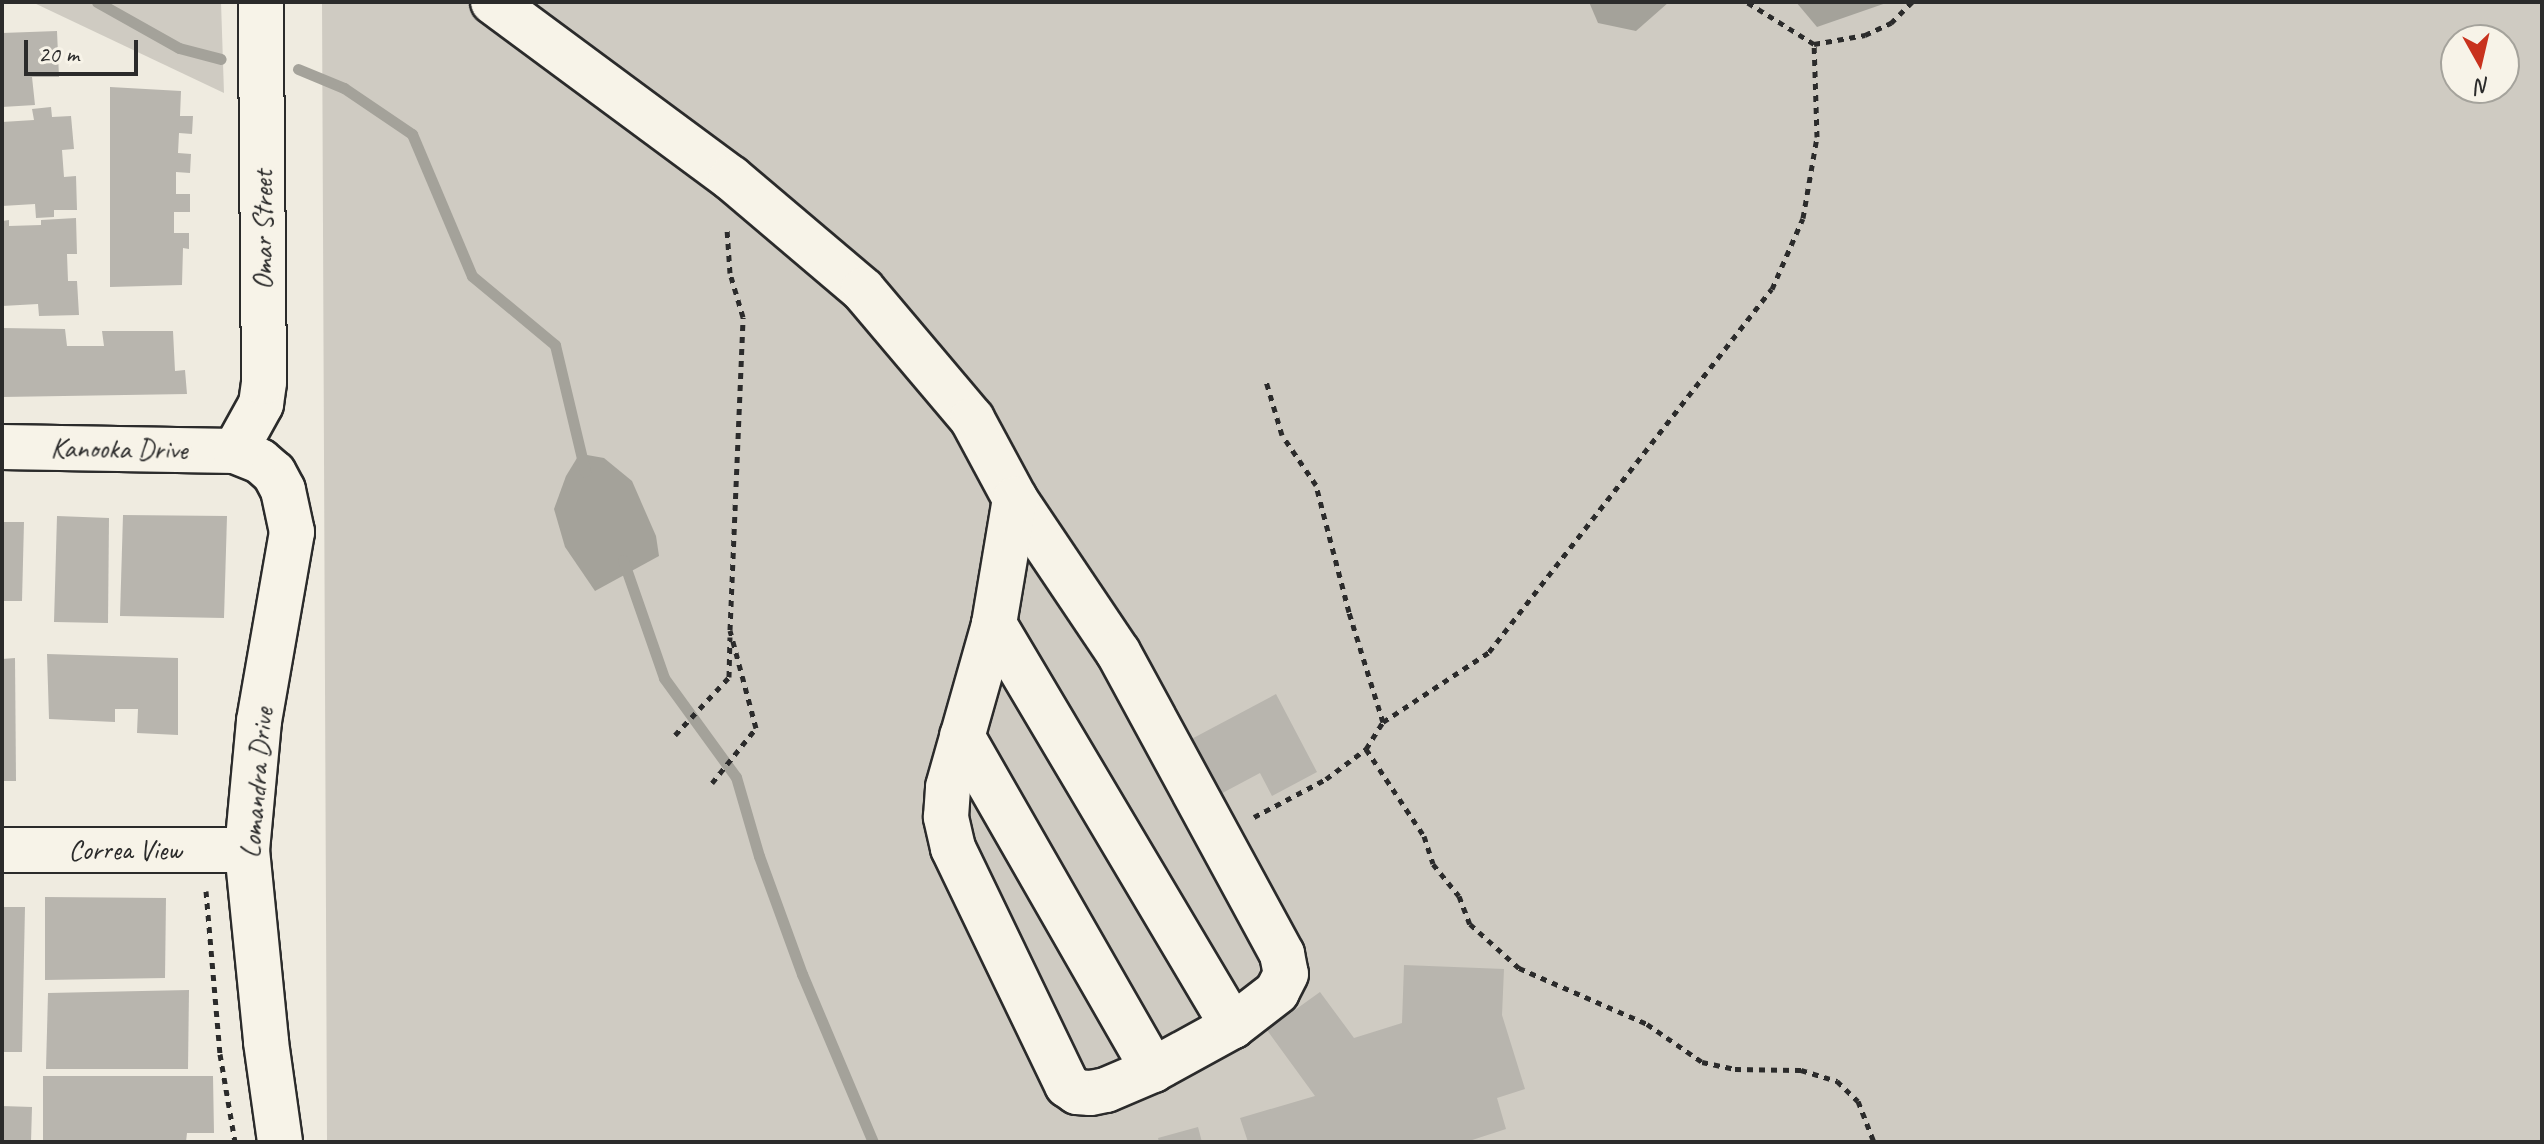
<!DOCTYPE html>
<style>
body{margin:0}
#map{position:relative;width:2544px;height:1144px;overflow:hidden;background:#efebe0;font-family:Caveat,sans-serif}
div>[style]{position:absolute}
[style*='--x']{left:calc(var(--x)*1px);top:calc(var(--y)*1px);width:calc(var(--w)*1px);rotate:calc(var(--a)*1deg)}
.green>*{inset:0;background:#cfcbc2}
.water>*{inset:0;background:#a4a29a}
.stream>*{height:11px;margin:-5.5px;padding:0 5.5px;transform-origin:5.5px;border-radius:5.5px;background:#a4a29a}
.building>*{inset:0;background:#b8b5ae}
.path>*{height:5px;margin-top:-2.5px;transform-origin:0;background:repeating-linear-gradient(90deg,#2b2b2b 0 6px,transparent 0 12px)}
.roads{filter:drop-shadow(2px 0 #2b2b2b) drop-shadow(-2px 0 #2b2b2b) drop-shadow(0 2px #2b2b2b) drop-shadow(0 -2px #2b2b2b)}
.minor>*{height:44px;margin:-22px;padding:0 22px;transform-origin:22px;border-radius:22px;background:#f7f3e8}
span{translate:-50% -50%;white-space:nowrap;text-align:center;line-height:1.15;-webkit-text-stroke:6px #f7f3e8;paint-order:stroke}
.street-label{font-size:28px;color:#2b2b2b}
.frame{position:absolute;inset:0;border:4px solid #2b2b2b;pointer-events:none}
.north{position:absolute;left:2440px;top:24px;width:80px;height:80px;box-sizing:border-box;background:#f7f3e8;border:2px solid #a5a39c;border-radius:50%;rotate:172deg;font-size:22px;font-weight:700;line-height:32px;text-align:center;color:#2b2b2b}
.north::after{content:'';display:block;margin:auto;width:28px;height:36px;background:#c8321e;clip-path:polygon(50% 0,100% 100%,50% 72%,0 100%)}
.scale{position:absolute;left:24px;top:40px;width:114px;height:36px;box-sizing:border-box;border:4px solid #2b2b2b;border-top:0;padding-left:10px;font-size:24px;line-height:28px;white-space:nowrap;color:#2b2b2b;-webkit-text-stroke:6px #f7f3e8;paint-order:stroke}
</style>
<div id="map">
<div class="green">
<i style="clip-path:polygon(32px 2px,221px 2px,224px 93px)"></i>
<i style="clip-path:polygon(evenodd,322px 2px,2542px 2px,2542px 1142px,327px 1142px,322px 2px,2456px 40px,2504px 40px,2504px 88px,2456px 88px,2456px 40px)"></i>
</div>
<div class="water">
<i style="clip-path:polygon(1589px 2px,1669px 2px,1636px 31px,1598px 23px)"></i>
<i style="clip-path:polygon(1796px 2px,1889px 2px,1817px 27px)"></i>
<i style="clip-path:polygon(587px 455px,604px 458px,632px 481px,656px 536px,659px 556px,595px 591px,565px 547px,554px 509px,566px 476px,577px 458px)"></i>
</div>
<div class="stream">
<i style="--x:97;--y:2;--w:94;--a:29.3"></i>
<i style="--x:179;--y:48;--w:43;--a:14.7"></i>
<i style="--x:298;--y:69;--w:50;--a:22.4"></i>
<i style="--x:344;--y:88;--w:82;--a:34.1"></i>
<i style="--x:412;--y:134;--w:154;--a:67.1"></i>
<i style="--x:472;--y:276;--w:108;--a:39.7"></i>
<i style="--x:555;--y:345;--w:130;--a:76.6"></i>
<i style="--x:623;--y:560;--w:125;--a:70.8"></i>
<i style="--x:664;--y:678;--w:122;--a:54"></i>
<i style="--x:736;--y:777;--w:82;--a:73.8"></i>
<i style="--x:759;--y:856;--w:126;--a:70"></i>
<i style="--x:802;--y:974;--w:182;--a:67.1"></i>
</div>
<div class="building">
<i style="clip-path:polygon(57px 31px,59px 77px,32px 77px,35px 105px,2px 107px,2px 33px)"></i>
<i style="clip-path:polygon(110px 87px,181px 91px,180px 116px,193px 116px,192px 134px,179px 133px,178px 153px,191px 154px,190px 173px,176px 172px,176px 194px,190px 194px,190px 212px,174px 212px,174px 233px,189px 233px,189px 249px,183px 248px,182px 285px,110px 287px)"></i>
<i style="clip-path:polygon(51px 107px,52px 117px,71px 116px,74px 149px,62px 150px,64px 177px,76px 176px,77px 210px,54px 210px,54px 217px,36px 218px,35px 204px,2px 206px,2px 122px,34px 120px,32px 109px)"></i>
<i style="clip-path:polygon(76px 218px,77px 254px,67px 254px,68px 281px,77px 281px,79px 315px,39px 316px,38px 304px,2px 306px,2px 221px,9px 220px,9px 226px,41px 225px,41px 220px)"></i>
<i style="clip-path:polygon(2px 328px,65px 329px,67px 346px,104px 346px,102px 331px,173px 331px,175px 371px,185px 370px,187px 394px,2px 397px)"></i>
<i style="clip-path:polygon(123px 515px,227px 516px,224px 618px,120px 616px)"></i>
<i style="clip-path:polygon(57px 516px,109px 518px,108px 623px,54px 622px)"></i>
<i style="clip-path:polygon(2px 522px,24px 522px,22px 601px,2px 601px)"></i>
<i style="clip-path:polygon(47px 654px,178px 658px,178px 735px,137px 733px,138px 709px,115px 709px,115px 722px,49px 719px)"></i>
<i style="clip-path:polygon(15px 658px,16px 781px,2px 781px,2px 659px)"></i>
<i style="clip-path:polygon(1276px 694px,1317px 772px,1272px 796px,1260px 773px,1213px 798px,1184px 743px)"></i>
<i style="clip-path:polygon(45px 897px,166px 898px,165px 978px,45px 980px)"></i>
<i style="clip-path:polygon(2px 907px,25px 907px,22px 1052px,2px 1052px)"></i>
<i style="clip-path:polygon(1404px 965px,1504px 969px,1502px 1015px,1525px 1089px,1497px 1098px,1506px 1129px,1466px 1142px,1248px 1142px,1240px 1118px,1315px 1096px,1267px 1030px,1320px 992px,1354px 1038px,1402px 1023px)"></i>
<i style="clip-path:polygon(189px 990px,188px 1069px,46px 1069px,48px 993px)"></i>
<i style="clip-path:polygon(43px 1076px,213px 1076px,214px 1133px,187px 1133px,186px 1142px,43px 1142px)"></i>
<i style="clip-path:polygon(2px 1106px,32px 1107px,31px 1142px,2px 1142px)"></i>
<i style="clip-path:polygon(1198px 1127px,1202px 1142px,1159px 1142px,1158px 1138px)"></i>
</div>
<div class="path">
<i style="--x:1814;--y:44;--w:52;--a:-10"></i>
<i style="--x:1865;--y:35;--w:29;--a:-25"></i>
<i style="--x:1891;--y:23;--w:30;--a:-45"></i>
<i style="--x:1383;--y:722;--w:127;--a:-33.4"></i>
<i style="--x:1489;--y:652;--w:460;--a:-52.1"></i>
<i style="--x:1772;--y:289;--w:77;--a:-66.4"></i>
<i style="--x:1803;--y:218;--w:82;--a:-80.2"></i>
<i style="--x:1817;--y:137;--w:93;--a:-91.8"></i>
<i style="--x:1814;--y:44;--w:79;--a:-147.9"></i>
<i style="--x:675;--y:735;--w:79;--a:-47"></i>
<i style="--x:729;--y:677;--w:40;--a:-88.6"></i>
<i style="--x:1366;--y:749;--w:105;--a:56.3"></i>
<i style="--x:1424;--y:836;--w:29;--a:72"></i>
<i style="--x:1433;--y:864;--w:41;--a:50.9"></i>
<i style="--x:1459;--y:896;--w:30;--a:69"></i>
<i style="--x:1470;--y:924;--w:66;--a:41.9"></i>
<i style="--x:1519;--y:968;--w:140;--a:23.6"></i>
<i style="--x:1647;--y:1024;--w:67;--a:34.6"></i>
<i style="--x:1702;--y:1062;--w:34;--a:12"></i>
<i style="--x:1735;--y:1069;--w:66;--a:0.9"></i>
<i style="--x:1801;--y:1070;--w:38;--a:17"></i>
<i style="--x:1837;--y:1081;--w:29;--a:44"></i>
<i style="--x:1858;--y:1101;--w:44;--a:68.7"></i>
<i style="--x:712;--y:783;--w:70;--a:-51.3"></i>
<i style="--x:756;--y:728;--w:101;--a:-104.9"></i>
<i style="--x:730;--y:630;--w:313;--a:-87.6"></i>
<i style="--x:743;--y:317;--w:46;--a:-106.5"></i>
<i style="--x:730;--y:273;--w:44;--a:-93.9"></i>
<i style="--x:1254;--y:817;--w:81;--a:-27.8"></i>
<i style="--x:1326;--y:779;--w:50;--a:-36.9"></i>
<i style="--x:1366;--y:749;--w:32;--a:-58"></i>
<i style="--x:1383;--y:722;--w:115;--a:-107.2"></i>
<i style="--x:1349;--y:612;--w:131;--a:-104.6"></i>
<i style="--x:1316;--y:485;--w:60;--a:-124.2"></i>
<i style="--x:1282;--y:435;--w:56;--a:-106.5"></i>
<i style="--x:206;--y:891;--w:164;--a:85.1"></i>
<i style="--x:220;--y:1054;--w:89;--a:80.3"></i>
</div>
<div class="roads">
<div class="minor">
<i style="--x:493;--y:2;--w:296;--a:36.5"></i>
<i style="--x:731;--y:178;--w:173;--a:40.3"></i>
<i style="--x:863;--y:290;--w:169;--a:49.8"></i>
<i style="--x:972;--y:419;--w:91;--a:61.7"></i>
<i style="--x:1015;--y:499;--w:184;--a:56.1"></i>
<i style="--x:1118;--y:652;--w:344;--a:61.5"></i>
<i style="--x:1282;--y:954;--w:20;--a:79"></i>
<i style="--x:1286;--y:974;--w:20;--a:117"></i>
<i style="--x:1277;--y:992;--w:56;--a:142.3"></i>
<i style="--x:1233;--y:1026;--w:91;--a:151.2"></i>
<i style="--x:1153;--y:1070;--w:51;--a:156.9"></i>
<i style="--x:1106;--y:1090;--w:16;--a:169"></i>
<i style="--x:1090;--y:1093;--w:13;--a:-176"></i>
<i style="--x:1077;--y:1092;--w:12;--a:-145"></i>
<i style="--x:1067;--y:1085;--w:263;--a:-115.7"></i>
<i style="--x:953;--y:848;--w:32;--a:-103"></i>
<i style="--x:946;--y:817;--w:30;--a:-86"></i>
<i style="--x:948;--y:787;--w:169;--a:-74.2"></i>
<i style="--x:994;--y:624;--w:127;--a:-80.5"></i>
<i style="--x:2;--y:447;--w:233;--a:1"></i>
<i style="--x:235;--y:451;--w:27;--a:22"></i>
<i style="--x:260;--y:461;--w:18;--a:41"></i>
<i style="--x:274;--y:473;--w:19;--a:62"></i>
<i style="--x:283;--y:490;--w:43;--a:77.9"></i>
<i style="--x:292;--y:532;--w:192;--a:99.9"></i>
<i style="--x:259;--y:721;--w:130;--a:95.3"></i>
<i style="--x:247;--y:850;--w:193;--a:84.3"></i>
<i style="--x:266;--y:1042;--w:101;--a:82"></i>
<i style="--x:235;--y:451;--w:54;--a:-61"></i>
<i style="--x:261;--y:404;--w:22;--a:-82"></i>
<i style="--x:264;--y:382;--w:380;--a:-90.5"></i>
<i style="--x:994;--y:624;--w:468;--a:59.3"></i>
<i style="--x:962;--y:736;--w:385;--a:60.2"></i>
<i style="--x:2;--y:850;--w:245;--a:0"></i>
</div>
</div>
<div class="street-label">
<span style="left:263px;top:230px;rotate:-90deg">Omar Street</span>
<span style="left:119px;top:449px;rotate:1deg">Kanooka Drive</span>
<span style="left:257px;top:783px;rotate:-85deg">Lomandra Drive</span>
<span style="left:125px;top:850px">Correa View</span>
</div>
<div class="frame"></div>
<div class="north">N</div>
<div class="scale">20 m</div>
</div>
